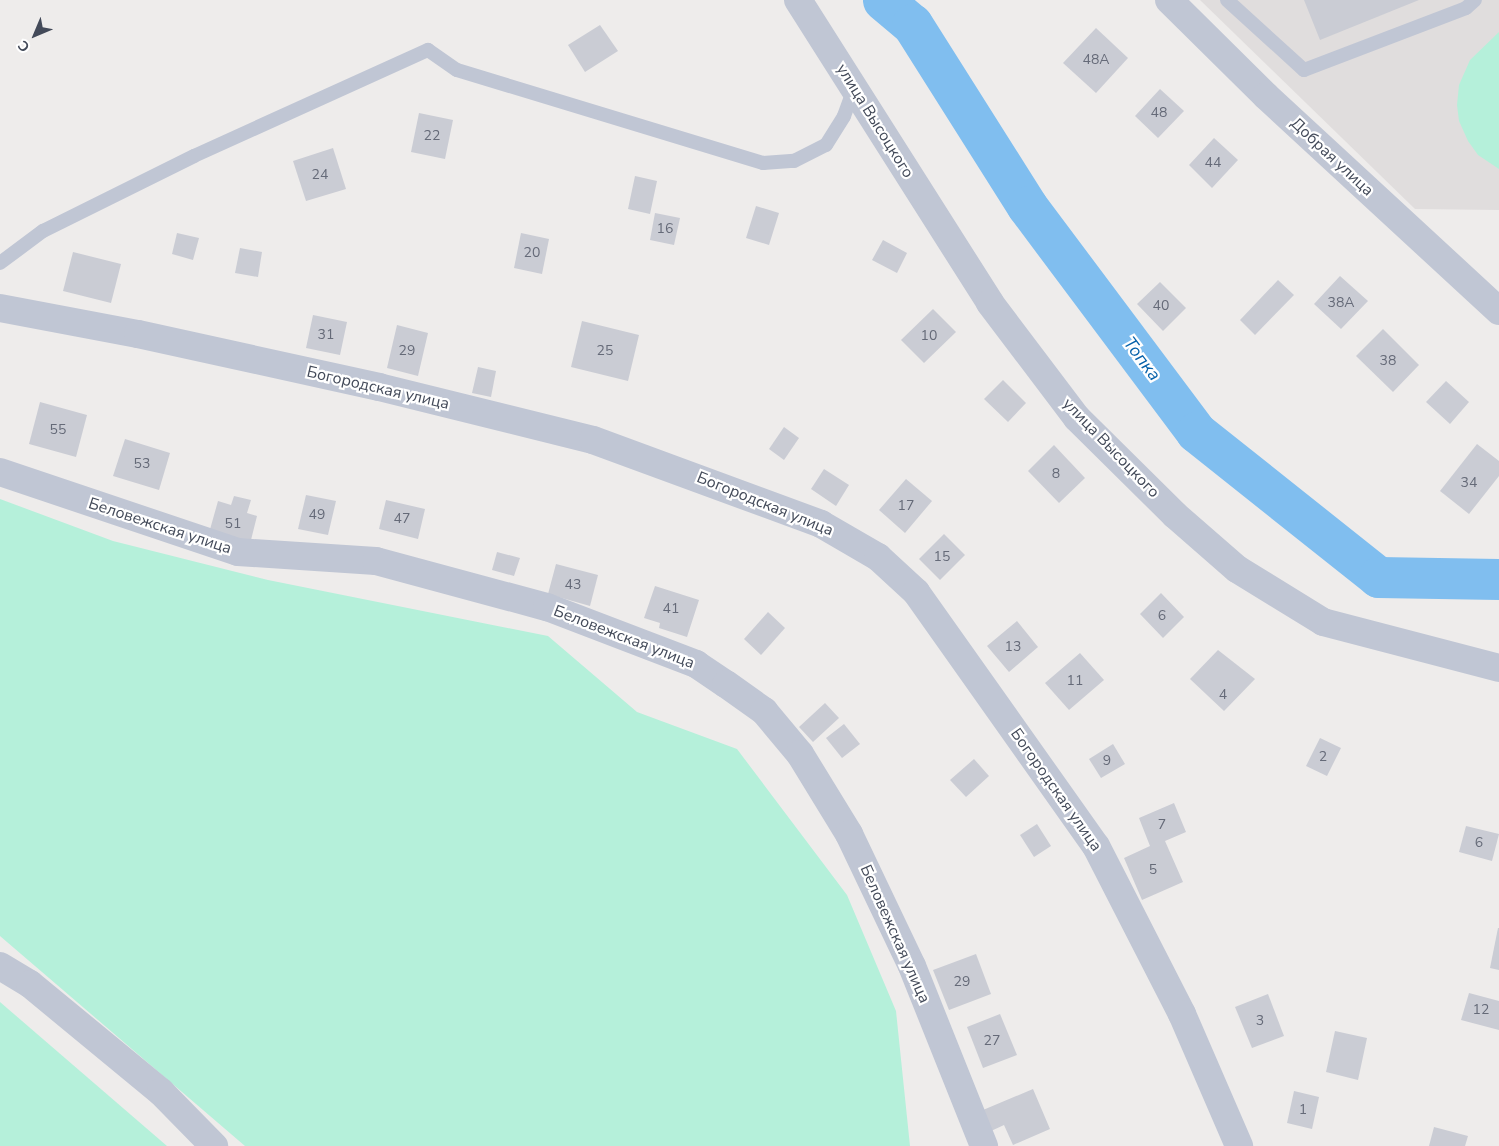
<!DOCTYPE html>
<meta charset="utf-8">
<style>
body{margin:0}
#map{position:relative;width:1499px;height:1146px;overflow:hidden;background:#eeeceb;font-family:"Nunito Sans",sans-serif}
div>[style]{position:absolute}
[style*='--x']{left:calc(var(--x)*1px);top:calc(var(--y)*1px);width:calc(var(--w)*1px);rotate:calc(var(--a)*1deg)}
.education>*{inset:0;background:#e0dddd}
.green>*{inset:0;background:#b5f0da}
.river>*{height:41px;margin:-20.5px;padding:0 20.5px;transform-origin:20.5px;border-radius:20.5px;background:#80beef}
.building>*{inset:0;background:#caccd4}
.lane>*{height:14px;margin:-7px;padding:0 7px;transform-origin:7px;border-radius:7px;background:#c0c6d4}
.street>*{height:28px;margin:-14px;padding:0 14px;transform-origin:14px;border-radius:14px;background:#c0c6d4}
span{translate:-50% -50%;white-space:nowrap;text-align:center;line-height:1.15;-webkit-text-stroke:4.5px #fff;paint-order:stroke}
.number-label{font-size:14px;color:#656a78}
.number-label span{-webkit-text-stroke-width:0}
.street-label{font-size:16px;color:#434a59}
.water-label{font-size:18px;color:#0561aa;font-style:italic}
.north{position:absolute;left:10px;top:10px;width:50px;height:50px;-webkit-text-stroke:4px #fff;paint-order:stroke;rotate:225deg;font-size:14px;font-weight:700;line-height:20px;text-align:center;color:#434a59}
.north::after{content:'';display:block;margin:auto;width:18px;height:22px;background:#434a59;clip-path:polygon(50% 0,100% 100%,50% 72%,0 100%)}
</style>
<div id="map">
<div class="education">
<i style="clip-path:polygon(1200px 0,1499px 0,1499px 210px,1415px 209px)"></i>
</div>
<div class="green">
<i style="clip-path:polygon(1499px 32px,1499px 169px,1478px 155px,1468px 141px,1459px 121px,1457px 105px,1459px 85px,1470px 60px)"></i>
<i style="clip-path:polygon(0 499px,113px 541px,268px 580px,548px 636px,637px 712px,737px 749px,847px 895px,896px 1011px,910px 1146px,245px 1146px,0 936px)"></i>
<i style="clip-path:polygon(0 1002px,167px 1146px,0 1146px)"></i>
</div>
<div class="river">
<i style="--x:883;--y:0;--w:38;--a:40"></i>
<i style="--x:912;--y:24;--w:215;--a:57.7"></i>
<i style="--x:1027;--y:206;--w:282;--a:53.2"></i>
<i style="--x:1196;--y:432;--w:233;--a:38.5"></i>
<i style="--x:1378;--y:577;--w:121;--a:0.9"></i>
</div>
<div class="building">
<i style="clip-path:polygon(1304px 0,1419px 0,1320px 40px)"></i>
<i style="clip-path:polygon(600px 25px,618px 51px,585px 72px,568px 45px)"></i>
<i style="clip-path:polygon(1096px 28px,1128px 58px,1096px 93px,1063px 63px)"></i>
<i style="clip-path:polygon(1160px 89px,1184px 111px,1158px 138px,1135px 116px)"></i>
<i style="clip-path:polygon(419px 113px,453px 120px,445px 159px,411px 152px)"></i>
<i style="clip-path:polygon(1214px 138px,1238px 160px,1212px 188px,1189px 165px)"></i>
<i style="clip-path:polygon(333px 148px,346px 189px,306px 201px,293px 161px)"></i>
<i style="clip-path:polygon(635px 176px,657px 181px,650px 214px,628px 209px)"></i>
<i style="clip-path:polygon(756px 206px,779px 213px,769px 245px,746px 238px)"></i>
<i style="clip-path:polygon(655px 213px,680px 218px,674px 245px,650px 240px)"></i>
<i style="clip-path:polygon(177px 233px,199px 238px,193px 260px,172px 254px)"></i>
<i style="clip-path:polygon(521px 233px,549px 239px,542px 274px,514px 268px)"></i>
<i style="clip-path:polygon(883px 240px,907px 253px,897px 273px,872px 260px)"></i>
<i style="clip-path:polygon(240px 248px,262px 252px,258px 277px,235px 273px)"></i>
<i style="clip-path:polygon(73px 252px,121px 264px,111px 303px,63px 291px)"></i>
<i style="clip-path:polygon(1340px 276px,1368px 301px,1341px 329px,1314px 304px)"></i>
<i style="clip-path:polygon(1278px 280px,1294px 295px,1255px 335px,1240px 320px)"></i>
<i style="clip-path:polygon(1160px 282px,1186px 308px,1163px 331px,1137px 304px)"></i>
<i style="clip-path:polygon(933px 309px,956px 332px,924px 363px,901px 340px)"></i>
<i style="clip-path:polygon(313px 315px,347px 322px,340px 355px,306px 348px)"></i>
<i style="clip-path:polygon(582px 321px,639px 335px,628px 381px,571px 367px)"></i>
<i style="clip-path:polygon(397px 325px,428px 333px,418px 376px,387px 368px)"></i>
<i style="clip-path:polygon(1383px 329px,1419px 365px,1393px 392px,1356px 356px)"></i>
<i style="clip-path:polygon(478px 367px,496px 371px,491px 397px,472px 393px)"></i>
<i style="clip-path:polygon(1003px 380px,1026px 403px,1008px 422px,984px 399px)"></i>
<i style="clip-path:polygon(1446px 381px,1469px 402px,1450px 424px,1426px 402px)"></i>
<i style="clip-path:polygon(40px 402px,87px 415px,76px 457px,29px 444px)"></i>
<i style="clip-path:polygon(784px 427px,799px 438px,784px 460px,769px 449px)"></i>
<i style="clip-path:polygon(125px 439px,170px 453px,159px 490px,113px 476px)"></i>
<i style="clip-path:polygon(1477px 444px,1499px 461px,1499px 476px,1469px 514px,1440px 491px)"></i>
<i style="clip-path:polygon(1054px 445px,1085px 478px,1059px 503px,1028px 471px)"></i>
<i style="clip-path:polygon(824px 469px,849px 485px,836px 506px,811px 489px)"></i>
<i style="clip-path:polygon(906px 479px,932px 501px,905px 533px,879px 510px)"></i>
<i style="clip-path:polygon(306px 495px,336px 501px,328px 535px,298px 529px)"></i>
<i style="clip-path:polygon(234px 496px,251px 500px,247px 513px,257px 516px,250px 544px,209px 533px,218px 501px,231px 505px)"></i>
<i style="clip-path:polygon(386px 500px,425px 509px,418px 539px,379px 529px)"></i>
<i style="clip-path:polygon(944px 534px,965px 555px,940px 580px,919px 559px)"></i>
<i style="clip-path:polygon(497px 552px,520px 558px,514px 576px,492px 570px)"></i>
<i style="clip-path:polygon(556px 564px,598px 575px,590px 606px,548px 594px)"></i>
<i style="clip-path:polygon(655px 586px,699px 600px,687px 637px,659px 628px,660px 623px,644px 618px)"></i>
<i style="clip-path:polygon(1161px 593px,1184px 617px,1163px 638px,1140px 614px)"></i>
<i style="clip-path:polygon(768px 612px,785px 628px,761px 655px,744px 639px)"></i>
<i style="clip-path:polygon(1017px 621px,1038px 647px,1009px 672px,987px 646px)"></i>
<i style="clip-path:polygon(1218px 650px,1255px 679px,1224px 711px,1190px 679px)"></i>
<i style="clip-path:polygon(1080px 653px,1104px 680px,1069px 710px,1045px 683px)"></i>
<i style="clip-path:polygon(825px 703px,839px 718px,813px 742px,799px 727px)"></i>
<i style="clip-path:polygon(844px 724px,860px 744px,842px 758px,826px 738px)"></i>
<i style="clip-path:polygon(1320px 738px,1341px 748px,1327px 776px,1306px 766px)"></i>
<i style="clip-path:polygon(1113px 744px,1125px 764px,1101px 778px,1089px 759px)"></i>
<i style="clip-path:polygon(974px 759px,989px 776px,966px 797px,950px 780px)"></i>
<i style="clip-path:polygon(1174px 803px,1186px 832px,1165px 841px,1183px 882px,1142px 900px,1124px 858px,1150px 846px,1139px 818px)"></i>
<i style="clip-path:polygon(1037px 824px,1051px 846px,1034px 857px,1020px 835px)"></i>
<i style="clip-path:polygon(1466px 826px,1499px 834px,1492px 861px,1459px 852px)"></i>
<i style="clip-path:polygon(1498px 928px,1499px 928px,1499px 970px,1490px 968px)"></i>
<i style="clip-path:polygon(976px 954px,991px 994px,949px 1010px,933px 970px)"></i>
<i style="clip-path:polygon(1469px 993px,1499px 1001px,1499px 1030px,1461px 1020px)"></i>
<i style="clip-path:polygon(1268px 994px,1284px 1036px,1252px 1048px,1235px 1007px)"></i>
<i style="clip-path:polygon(1000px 1014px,1017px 1055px,983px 1068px,967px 1027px)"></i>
<i style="clip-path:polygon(1335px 1031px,1367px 1038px,1358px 1080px,1326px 1072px)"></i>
<i style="clip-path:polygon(1033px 1089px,1050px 1129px,1013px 1145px,1004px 1125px,991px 1131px,983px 1110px)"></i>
<i style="clip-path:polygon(1294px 1091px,1319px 1097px,1312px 1129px,1287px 1123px)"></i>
<i style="clip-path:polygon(1434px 1127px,1468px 1136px,1465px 1146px,1429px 1146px)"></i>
</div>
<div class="lane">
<i style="--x:1227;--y:0;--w:104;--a:42.3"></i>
<i style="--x:1304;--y:70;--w:173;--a:-20.9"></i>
<i style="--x:1466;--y:8;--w:12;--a:-42"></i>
<i style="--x:0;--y:263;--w:54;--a:-36.7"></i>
<i style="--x:43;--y:231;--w:169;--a:-26.4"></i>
<i style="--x:194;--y:156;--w:257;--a:-24.4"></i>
<i style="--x:428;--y:50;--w:35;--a:35"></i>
<i style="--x:457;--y:70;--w:320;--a:16.9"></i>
<i style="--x:763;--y:163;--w:31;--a:-4"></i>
<i style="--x:794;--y:161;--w:36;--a:-27"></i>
<i style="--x:826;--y:145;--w:34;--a:-58"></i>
<i style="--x:844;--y:116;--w:30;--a:-70"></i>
</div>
<div class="street">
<i style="--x:798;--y:0;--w:359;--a:57.6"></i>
<i style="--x:990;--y:303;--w:144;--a:52.9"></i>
<i style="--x:1077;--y:418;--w:138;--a:44.7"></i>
<i style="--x:1175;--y:515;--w:82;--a:41.1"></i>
<i style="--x:1237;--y:569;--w:101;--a:31.6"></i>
<i style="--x:1323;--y:622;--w:182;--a:14.6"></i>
<i style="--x:1169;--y:0;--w:136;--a:44.7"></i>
<i style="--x:1266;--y:96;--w:317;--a:42.7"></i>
<i style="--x:0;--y:308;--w:140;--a:10.7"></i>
<i style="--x:138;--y:334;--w:247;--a:12.4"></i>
<i style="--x:379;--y:387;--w:220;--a:13.9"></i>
<i style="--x:593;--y:440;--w:243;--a:20.2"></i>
<i style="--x:821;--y:524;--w:66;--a:30.1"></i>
<i style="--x:878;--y:557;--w:52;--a:42.6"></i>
<i style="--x:916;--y:592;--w:311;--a:54.7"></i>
<i style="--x:1096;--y:846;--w:189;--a:62.9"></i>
<i style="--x:1182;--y:1014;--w:144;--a:66.6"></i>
<i style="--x:0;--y:472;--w:251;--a:18.6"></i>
<i style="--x:238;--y:552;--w:138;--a:3.7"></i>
<i style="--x:376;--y:561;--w:177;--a:15.1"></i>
<i style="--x:547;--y:607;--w:160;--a:20.9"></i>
<i style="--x:696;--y:664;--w:36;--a:34"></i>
<i style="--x:726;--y:684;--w:47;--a:35.4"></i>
<i style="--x:764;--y:711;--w:56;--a:50.1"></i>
<i style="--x:800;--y:754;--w:94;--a:58.5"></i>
<i style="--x:849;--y:834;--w:146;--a:64.5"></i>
<i style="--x:912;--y:966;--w:194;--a:68.2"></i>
<i style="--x:0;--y:966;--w:35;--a:31"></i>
<i style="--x:30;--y:984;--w:170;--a:39.5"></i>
<i style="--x:161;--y:1092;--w:76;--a:45.5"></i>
</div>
<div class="number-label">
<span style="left:1096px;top:60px">48А</span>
<span style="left:1159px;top:113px">48</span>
<span style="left:432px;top:136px">22</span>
<span style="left:1213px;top:163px">44</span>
<span style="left:320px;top:175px">24</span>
<span style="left:665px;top:229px">16</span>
<span style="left:532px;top:253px">20</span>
<span style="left:1341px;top:303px">38А</span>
<span style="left:1161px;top:306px">40</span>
<span style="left:326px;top:335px">31</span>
<span style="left:929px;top:336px">10</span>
<span style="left:407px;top:351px">29</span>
<span style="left:605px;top:351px">25</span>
<span style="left:1388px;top:361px">38</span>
<span style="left:58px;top:430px">55</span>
<span style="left:142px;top:464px">53</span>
<span style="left:1056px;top:474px">8</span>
<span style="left:1469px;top:483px">34</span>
<span style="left:906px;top:506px">17</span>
<span style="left:317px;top:515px">49</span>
<span style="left:402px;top:519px">47</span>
<span style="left:233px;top:524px">51</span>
<span style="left:942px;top:557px">15</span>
<span style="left:573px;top:585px">43</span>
<span style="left:671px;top:609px">41</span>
<span style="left:1162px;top:616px">6</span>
<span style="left:1013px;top:647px">13</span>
<span style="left:1075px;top:681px">11</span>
<span style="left:1223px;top:695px">4</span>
<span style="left:1323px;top:757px">2</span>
<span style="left:1107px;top:761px">9</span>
<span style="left:1162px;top:825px">7</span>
<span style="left:1479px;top:843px">6</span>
<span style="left:1153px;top:870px">5</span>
<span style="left:962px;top:982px">29</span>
<span style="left:1481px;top:1010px">12</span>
<span style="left:1260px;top:1021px">3</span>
<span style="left:992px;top:1041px">27</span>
<span style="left:1303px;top:1110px">1</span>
</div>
<div class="street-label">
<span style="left:875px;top:121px;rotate:58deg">улица Высоцкого</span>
<span style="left:1332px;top:157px;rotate:43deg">Добрая улица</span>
<span style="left:378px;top:388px;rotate:13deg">Богородская улица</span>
<span style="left:1111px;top:448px;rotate:46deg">улица Высоцкого</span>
<span style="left:765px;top:504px;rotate:22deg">Богородская улица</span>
<span style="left:160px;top:526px;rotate:18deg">Беловежская улица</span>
<span style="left:624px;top:637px;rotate:21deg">Беловежская улица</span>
<span style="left:1056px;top:790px;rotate:55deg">Богородская улица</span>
<span style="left:895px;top:934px;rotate:66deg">Беловежская улица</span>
</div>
<div class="water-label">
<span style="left:1142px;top:359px;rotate:53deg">Топка</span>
</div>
<div class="north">С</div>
</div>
